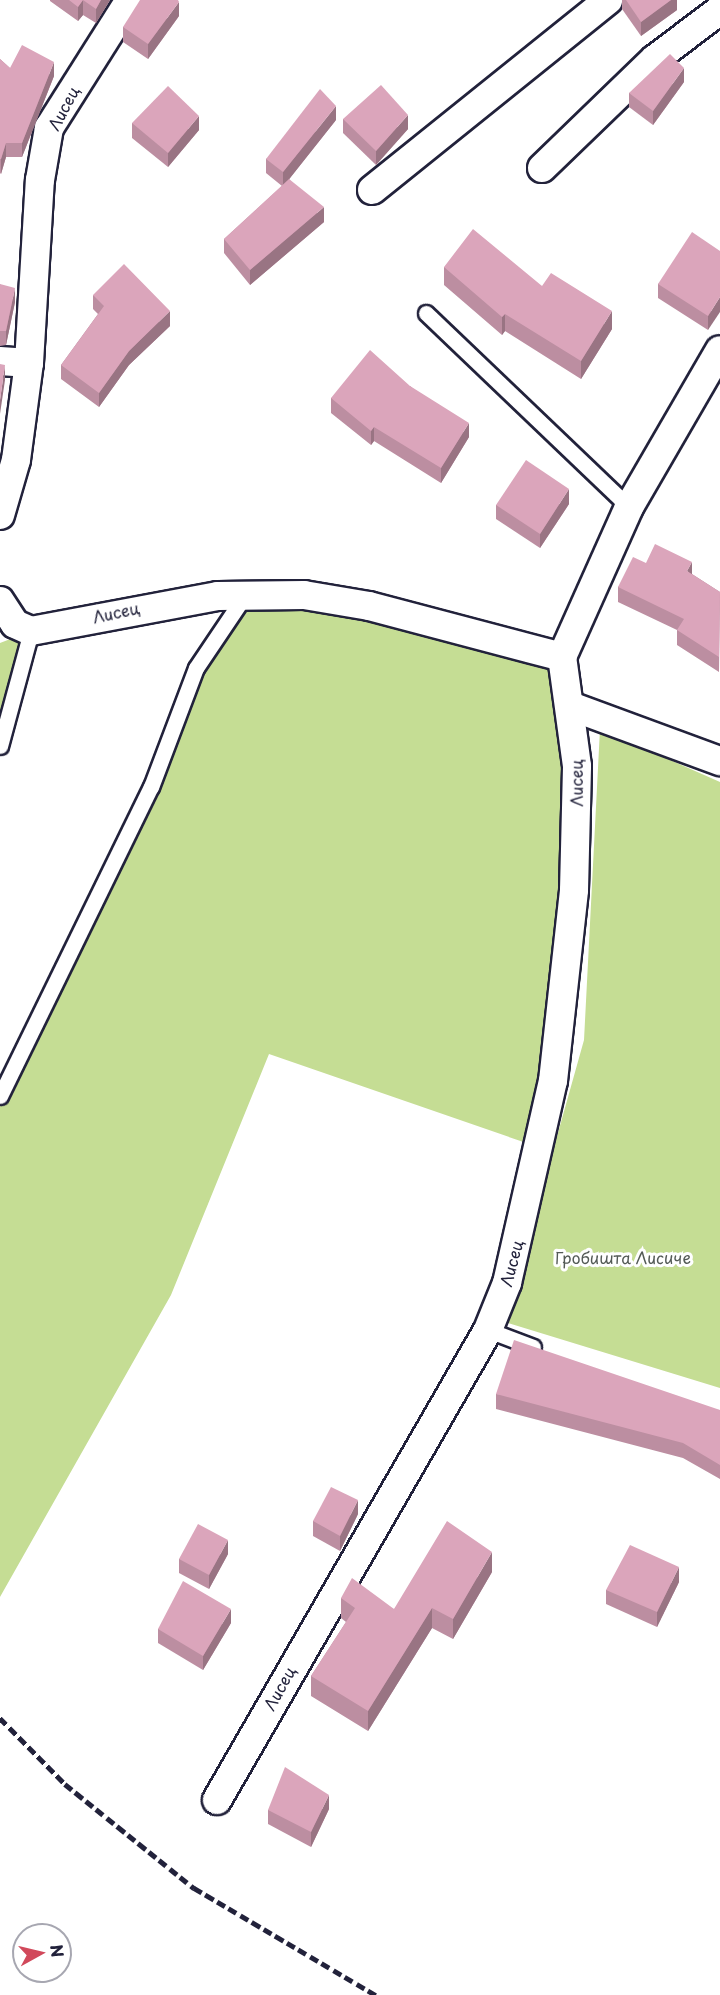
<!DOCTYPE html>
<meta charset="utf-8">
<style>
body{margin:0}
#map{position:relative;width:720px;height:1995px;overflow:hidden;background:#fff;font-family:"Playpen Sans",sans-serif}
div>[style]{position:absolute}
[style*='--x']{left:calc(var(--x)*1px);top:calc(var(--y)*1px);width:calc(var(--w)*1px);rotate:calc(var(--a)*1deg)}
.green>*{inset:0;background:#c5dd94}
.roads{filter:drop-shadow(2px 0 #22223b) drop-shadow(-2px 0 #22223b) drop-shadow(0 2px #22223b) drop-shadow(0 -2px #22223b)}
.lane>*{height:15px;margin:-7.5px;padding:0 7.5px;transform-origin:7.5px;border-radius:7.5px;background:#fff}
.street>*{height:28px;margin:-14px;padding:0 14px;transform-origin:14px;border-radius:14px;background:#fff}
.rail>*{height:4.5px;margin-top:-2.25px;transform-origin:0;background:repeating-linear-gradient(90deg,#22223b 0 9px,transparent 0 13.5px)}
.wall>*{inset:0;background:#bc8ea1}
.shaded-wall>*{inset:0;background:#997483}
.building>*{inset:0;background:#dba5bb}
span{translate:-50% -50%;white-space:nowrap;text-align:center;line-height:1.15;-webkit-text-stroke:6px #fff;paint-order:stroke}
.street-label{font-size:16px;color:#22223b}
.park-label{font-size:16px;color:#535a56}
.north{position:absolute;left:12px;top:1923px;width:60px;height:60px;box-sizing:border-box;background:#fff;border:2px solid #a7a7b1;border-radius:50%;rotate:82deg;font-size:16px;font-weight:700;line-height:24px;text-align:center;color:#22223b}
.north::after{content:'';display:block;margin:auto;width:21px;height:27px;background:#d1495b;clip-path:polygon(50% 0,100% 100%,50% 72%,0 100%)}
</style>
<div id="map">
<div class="green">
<i style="clip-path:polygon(245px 595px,562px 657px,574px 890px,538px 1147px,269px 1054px,171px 1295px,0 1597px,0 1096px,106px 878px,186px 692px)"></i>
<i style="clip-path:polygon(31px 631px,0 746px,0 643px)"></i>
<i style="clip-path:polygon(600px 729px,720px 782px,720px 1388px,505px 1322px,584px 1040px)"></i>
</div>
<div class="roads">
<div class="lane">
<i style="--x:426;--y:313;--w:281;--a:43.7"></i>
<i style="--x:0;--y:746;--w:119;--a:-74.9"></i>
<i style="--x:0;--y:1096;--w:344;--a:-64"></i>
<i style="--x:151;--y:787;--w:127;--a:-69.3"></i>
<i style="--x:196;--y:668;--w:88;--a:-56.1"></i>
<i style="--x:488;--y:1330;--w:48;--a:20.7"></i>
</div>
<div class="street">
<i style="--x:542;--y:168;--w:157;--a:-44"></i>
<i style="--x:655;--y:59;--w:81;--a:-37"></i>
<i style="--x:372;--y:190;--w:303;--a:-38.8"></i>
<i style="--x:0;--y:361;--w:29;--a:4"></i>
<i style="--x:0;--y:515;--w:57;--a:-73.8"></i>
<i style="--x:16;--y:460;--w:98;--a:-82.4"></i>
<i style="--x:29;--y:363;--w:183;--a:-86.6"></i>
<i style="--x:40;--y:180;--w:53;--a:-80.2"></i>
<i style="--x:49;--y:128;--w:151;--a:-57.7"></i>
<i style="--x:0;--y:601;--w:27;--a:57"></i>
<i style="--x:15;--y:624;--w:17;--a:24"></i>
<i style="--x:31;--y:631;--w:190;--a:-10.6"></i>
<i style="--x:218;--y:596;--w:86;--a:-0.7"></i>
<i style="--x:304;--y:595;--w:66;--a:9.6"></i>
<i style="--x:369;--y:606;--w:200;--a:14.8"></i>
<i style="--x:573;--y:707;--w:157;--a:20.2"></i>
<i style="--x:217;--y:1800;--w:543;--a:-60.03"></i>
<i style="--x:488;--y:1330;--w:51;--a:-68"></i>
<i style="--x:507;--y:1283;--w:207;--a:-77.2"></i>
<i style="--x:553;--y:1081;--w:192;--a:-83.7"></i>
<i style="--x:574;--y:890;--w:124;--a:-88.6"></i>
<i style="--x:577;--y:766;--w:110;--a:-97.8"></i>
<i style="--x:562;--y:657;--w:164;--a:-65.9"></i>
<i style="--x:629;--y:507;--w:181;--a:-59.9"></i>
</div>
</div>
<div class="rail">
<i style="--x:0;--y:1718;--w:93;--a:45.4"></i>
<i style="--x:65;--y:1784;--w:166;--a:38.9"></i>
<i style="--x:194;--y:1888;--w:211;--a:30.5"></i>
</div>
<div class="wall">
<i style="clip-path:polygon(50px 0,110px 0,96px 23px,83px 15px,78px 21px,50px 1px)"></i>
<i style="clip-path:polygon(622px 0,677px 0,677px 10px,641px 36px,622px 9px)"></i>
<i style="clip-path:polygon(179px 16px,148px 59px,123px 42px,123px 27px)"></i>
<i style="clip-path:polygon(0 59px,10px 68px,54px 76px,22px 157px,6px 157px,1px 174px,0 173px)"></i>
<i style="clip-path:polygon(684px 82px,653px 125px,629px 107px,629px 93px)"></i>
<i style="clip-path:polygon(343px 119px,408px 129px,376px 165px,343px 133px)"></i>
<i style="clip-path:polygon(336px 120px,289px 179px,324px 222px,250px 285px,224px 253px,224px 239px,282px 186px,266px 173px,266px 159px)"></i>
<i style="clip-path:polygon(132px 123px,199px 130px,168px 167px,132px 138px)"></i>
<i style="clip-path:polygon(720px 251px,708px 330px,658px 298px,658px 284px)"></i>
<i style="clip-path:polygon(444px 267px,542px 286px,612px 329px,581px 379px,505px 331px,502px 335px,444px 285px)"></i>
<i style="clip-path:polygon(0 284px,15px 302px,6px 345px,0 346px)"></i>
<i style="clip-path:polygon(93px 295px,170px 326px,129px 365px,99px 407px,61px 379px,61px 365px,98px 314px,93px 309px)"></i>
<i style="clip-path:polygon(410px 386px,469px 437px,441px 483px,374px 441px,371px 445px,331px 413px,331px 398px)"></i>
<i style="clip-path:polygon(569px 504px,540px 548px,496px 519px,496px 505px)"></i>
<i style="clip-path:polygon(646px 563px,692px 574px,720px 592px,719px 672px,677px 645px,677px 630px,618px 602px,618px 587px)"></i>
<i style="clip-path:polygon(496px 1394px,720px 1410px,720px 1479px,683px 1458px,496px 1409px)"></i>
<i style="clip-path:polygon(358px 1514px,340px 1551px,313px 1536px,313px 1521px)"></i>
<i style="clip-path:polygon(228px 1554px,209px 1589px,179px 1573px,179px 1559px)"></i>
<i style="clip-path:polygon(492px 1572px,453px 1639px,432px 1628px,368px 1731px,311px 1696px,311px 1676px,346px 1622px,341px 1618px,341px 1598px,394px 1609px)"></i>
<i style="clip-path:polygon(679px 1582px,657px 1627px,606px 1604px,606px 1590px)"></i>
<i style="clip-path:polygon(231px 1623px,203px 1670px,158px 1643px,158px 1629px)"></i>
<i style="clip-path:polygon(329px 1809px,311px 1847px,268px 1824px,268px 1810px)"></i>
</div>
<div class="shaded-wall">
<i style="clip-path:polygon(83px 0,83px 15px,78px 21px,78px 7px)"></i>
<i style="clip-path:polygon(101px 0,110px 0,96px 23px,96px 9px)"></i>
<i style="clip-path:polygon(671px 0,677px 0,677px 10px,641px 36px,641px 22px)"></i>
<i style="clip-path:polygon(179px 2px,179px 16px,148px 59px,148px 44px)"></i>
<i style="clip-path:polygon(54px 62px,54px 76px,22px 157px,22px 143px)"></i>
<i style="clip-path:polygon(684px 68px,684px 82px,653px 125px,653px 111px)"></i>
<i style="clip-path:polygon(336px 106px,336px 120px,283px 187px,283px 172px)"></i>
<i style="clip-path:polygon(408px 115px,408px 129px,376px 165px,376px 151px)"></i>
<i style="clip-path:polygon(199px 116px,199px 130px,168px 167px,168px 153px)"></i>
<i style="clip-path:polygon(6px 143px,6px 157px,1px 174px,1px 159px)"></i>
<i style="clip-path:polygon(324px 207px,324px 222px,250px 285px,250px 270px)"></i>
<i style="clip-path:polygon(15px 288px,15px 302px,6px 345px,6px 331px)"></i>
<i style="clip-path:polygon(720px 297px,720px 312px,708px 330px,708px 316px)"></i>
<i style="clip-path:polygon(170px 311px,170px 326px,129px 365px,99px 407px,99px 393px,129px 351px)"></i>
<i style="clip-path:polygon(612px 311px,612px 329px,581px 379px,581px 361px)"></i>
<i style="clip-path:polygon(505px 314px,505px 331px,502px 335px,502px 317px)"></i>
<i style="clip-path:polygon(5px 365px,5px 380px,0 414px,0 400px)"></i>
<i style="clip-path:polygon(469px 423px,469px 437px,441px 483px,441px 468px)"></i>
<i style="clip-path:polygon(374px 427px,374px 441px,371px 445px,371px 431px)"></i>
<i style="clip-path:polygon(569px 489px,569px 504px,540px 548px,540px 534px)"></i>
<i style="clip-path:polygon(692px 562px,692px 576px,687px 571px)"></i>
<i style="clip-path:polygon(358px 1500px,358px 1514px,340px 1551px,340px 1536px)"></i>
<i style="clip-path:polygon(228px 1540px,228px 1554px,209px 1589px,209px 1575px)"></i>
<i style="clip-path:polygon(492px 1552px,492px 1572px,453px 1639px,453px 1619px)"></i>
<i style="clip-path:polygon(679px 1567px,679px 1582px,657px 1627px,657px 1612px)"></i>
<i style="clip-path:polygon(432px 1608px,432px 1628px,368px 1731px,368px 1711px)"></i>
<i style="clip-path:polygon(231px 1609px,231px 1623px,203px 1670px,203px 1656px)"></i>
<i style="clip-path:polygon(329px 1795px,329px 1809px,311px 1847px,311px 1832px)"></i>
</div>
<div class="building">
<i style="clip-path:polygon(69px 0,101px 0,96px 9px,83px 0,78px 7px)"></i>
<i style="clip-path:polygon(140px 0,178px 0,179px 2px,148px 44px,123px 27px)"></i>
<i style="clip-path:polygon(626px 0,671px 0,641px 22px)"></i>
<i style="clip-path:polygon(22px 45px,54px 62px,22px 143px,6px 143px,1px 159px,0 159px,0 59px,10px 68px)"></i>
<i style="clip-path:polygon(670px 54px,684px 68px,653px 111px,629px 93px)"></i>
<i style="clip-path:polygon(381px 85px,408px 115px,376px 151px,343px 119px)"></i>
<i style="clip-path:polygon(168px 86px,199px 116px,168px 153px,132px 123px)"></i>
<i style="clip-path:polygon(320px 89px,336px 106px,283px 172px,266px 159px)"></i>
<i style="clip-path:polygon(289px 179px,324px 207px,250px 270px,224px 239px)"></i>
<i style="clip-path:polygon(473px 229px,542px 286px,551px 273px,612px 311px,581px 361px,505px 314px,502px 317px,444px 267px)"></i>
<i style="clip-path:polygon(692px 232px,720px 251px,720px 297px,708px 316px,658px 284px)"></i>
<i style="clip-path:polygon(124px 264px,170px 311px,129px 351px,99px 393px,61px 365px,104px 306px,93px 295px)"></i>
<i style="clip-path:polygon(0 284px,15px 288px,6px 331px,0 331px)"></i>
<i style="clip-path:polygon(370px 350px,410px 386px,469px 423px,441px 468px,374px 427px,371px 431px,331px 398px)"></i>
<i style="clip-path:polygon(0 364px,5px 365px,0 400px)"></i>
<i style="clip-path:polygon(526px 460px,569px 489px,540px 534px,496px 505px)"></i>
<i style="clip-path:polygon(655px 544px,692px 562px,687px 571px,720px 592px,719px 657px,677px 630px,684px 619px,618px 587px,633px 557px,646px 563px)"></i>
<i style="clip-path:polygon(514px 1340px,720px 1410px,720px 1465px,683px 1443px,496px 1394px)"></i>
<i style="clip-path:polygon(331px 1487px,358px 1500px,340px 1536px,313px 1521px)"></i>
<i style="clip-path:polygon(447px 1521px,492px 1552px,453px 1619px,432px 1608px,368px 1711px,311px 1676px,355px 1608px,341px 1598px,352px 1578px,394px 1609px)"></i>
<i style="clip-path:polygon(198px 1524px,228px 1540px,209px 1575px,179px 1559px)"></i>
<i style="clip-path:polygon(630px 1545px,679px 1567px,657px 1612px,606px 1590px)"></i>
<i style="clip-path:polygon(183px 1581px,231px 1609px,203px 1656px,158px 1629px)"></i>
<i style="clip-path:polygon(285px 1767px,329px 1795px,311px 1832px,268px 1810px)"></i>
</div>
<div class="street-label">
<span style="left:63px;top:108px;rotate:-62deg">Лисец</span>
<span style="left:116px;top:612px;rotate:-12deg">Лисец</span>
<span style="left:576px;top:783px;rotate:-90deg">Лисец</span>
<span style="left:511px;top:1263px;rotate:-75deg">Лисец</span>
<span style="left:279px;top:1688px;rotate:-61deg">Лисец</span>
</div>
<div class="park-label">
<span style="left:623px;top:1257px">Гробишта Лисиче</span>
</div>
<div class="north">N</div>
</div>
